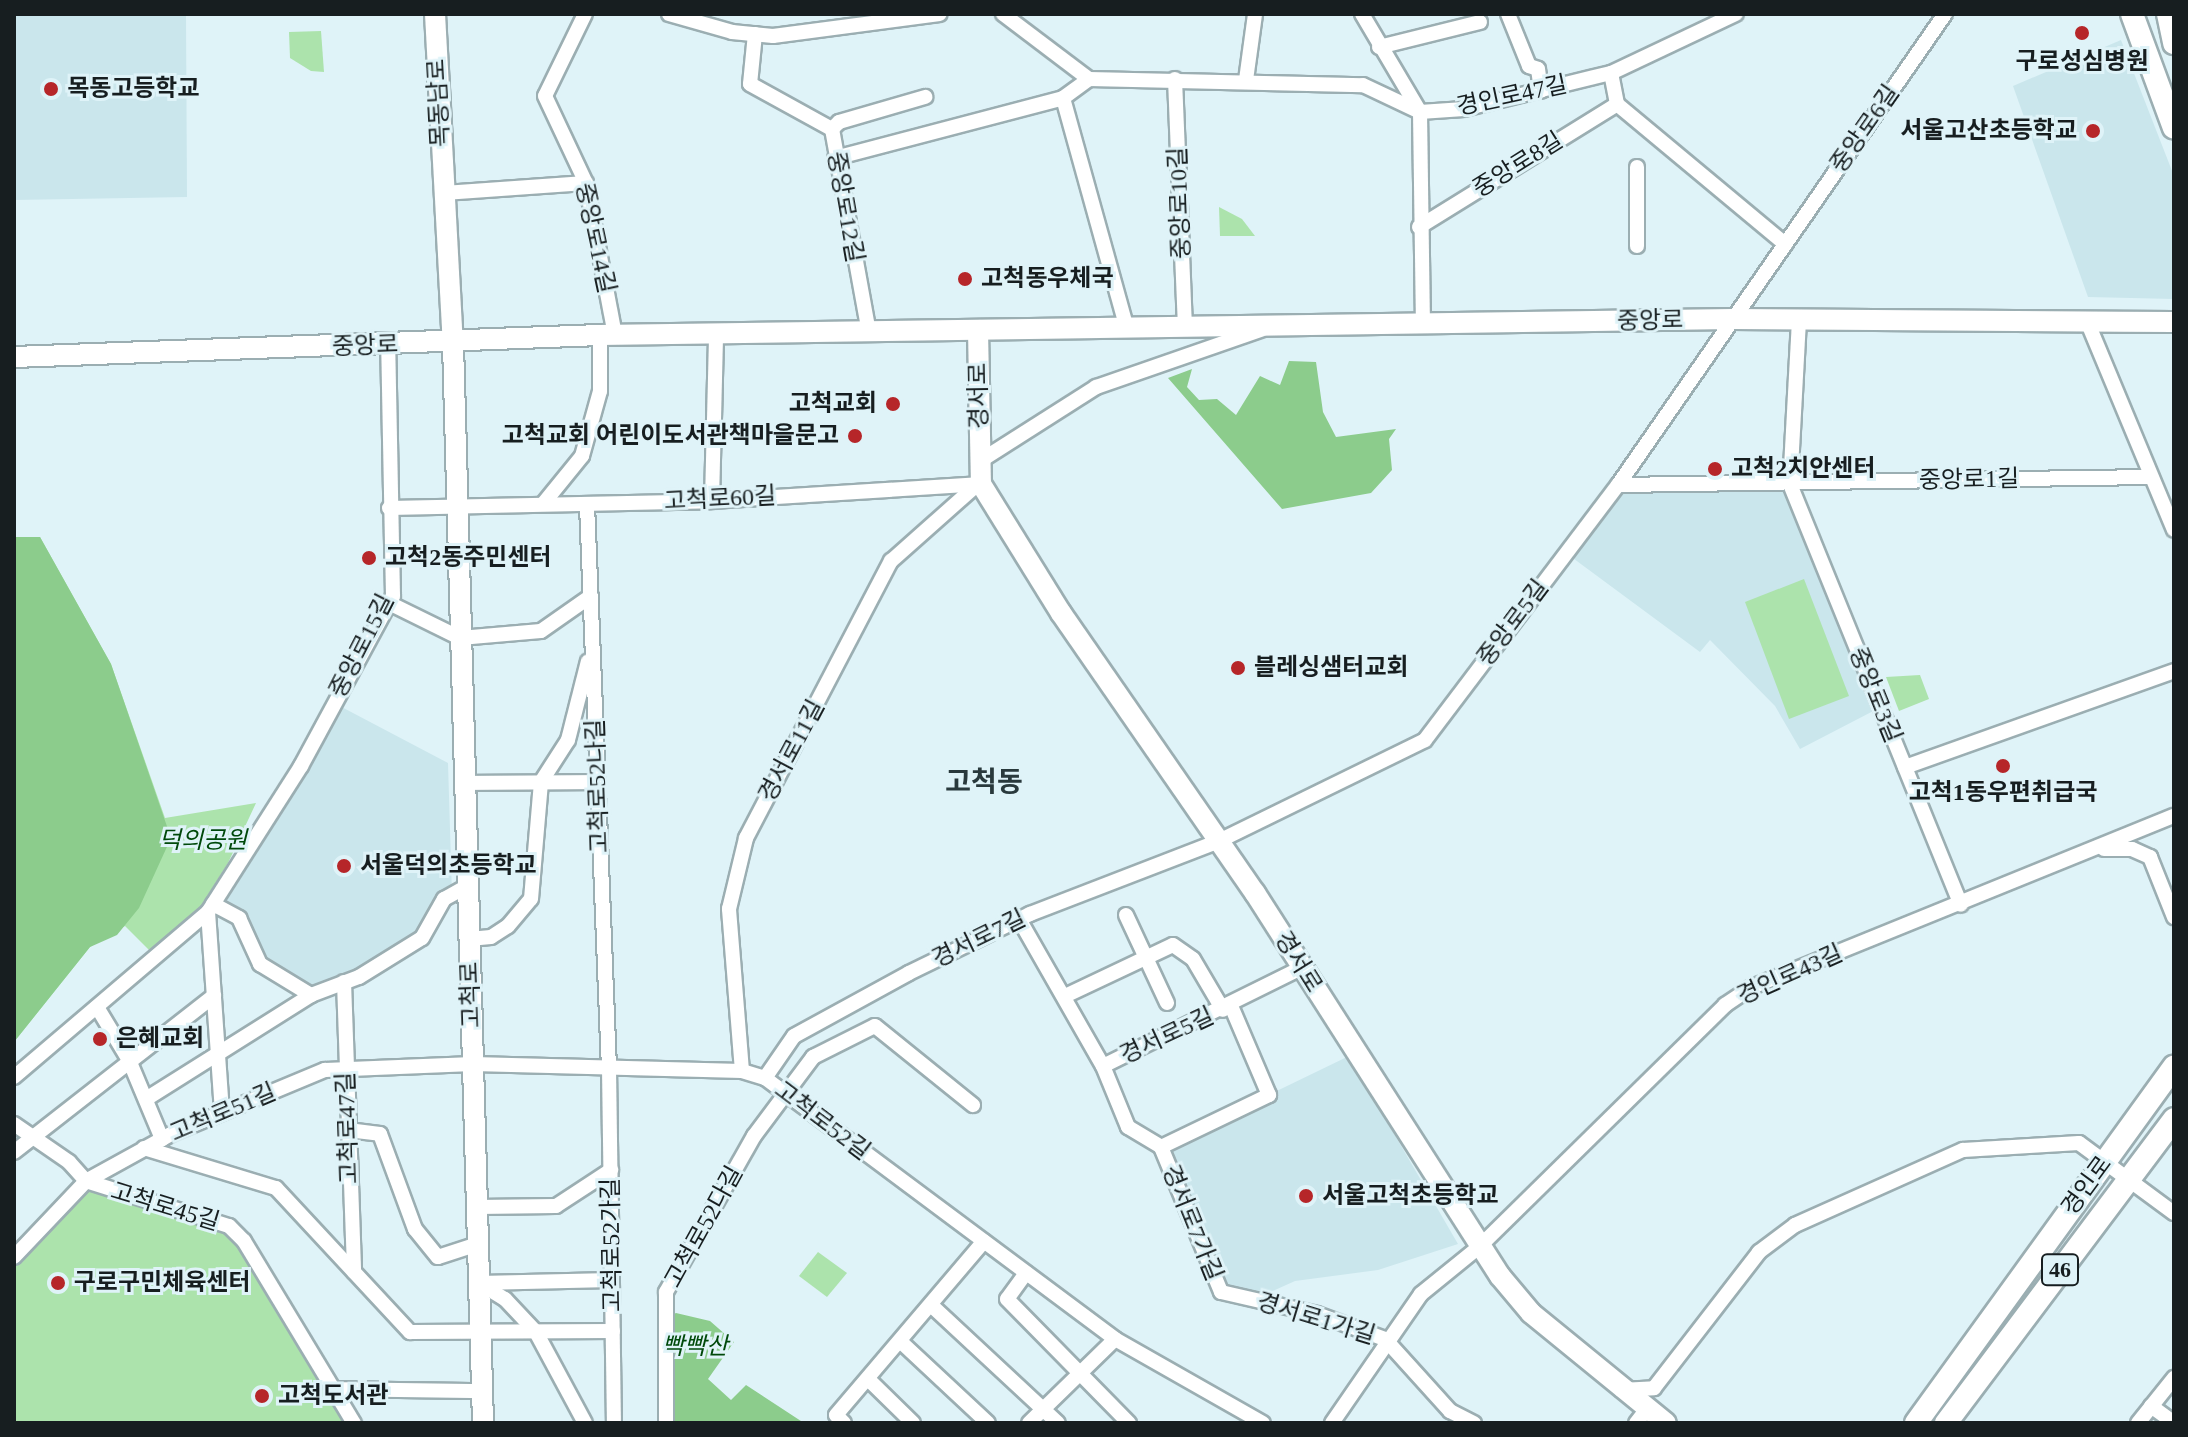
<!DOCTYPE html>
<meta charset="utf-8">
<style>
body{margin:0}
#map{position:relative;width:2188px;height:1437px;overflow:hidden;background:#dff3f8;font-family:"Times New Roman","Noto Sans KR",serif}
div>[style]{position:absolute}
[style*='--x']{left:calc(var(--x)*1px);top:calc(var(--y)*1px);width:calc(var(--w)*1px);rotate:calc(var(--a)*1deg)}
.built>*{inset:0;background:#cae6ec}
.green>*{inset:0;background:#ace3ac}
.forest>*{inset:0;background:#8ccc8c}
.roads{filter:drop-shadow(2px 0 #9baeb2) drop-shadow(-2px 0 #9baeb2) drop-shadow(0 2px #9baeb2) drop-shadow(0 -2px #9baeb2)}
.street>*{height:14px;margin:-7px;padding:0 7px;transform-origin:7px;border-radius:7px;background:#fff}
.secondary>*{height:20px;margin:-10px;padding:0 10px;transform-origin:10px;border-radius:10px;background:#fff}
.primary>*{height:22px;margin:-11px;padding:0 11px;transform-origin:11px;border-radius:11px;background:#fff}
.dots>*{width:22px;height:22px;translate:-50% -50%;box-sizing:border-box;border:4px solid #dff3f8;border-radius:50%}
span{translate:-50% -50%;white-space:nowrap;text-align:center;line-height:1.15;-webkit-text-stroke:6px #dff3f8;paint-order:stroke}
.shield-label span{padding:2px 6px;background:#dff3f8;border:2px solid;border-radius:6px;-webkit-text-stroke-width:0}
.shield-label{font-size:22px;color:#171e20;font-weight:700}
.poi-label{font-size:24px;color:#171e20;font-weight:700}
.left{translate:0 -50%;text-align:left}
.right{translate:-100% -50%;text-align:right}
.street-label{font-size:24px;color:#171e20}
.park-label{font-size:24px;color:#00490a;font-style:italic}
.quarter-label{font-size:28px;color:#29393c;font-weight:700}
.frame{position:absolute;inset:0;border:16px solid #171e20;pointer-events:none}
</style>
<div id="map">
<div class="built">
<i style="clip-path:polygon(14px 14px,186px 14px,187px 197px,14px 200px)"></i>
<i style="clip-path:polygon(2121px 40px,2174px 176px,2174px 299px,2088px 297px,2013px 86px)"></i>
<i style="clip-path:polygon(1790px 484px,1881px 707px,1800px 749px,1775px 706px,1710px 640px,1700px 652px,1566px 553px,1618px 485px)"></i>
<i style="clip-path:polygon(334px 703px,448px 763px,452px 895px,422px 938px,311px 995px,260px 964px,239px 918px,213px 904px)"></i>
<i style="clip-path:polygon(1349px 1056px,1458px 1244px,1378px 1270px,1295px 1281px,1255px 1299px,1221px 1292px,1161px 1147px)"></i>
</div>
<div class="green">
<i style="clip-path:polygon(321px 31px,324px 72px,311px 71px,290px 58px,289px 32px)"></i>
<i style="clip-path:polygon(1219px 207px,1242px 219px,1255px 236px,1220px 236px)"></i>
<i style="clip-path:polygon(14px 537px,40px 537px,111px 664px,165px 818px,256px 803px,228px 863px,200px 908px,151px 952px,125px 926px,90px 947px,14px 1042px)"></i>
<i style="clip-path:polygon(1804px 579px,1849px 696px,1789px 719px,1745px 602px)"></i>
<i style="clip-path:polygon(1920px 675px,1929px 699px,1899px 711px,1886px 677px)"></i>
<i style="clip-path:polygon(86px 1181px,229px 1226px,354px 1423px,14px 1423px,14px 1257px)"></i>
<i style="clip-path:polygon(818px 1252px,847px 1273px,827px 1297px,799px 1276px)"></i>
</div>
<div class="forest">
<i style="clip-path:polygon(1289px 361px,1316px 362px,1323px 412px,1336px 437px,1396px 429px,1389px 439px,1392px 470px,1371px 493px,1282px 509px,1168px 378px,1192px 369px,1187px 387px,1199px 400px,1217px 399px,1236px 415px,1260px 376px,1280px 385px)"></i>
<i style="clip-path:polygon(14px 537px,40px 537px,111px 664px,171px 838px,139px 908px,117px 935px,90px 947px,14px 1042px)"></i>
<i style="clip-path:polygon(676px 1313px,710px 1321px,734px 1342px,708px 1379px,731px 1400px,746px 1385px,804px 1423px,667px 1423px,666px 1318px)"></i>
</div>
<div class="roads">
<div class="street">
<i style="--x:585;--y:14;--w:91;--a:116"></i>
<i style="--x:545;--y:96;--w:96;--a:64.8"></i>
<i style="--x:586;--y:183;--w:155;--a:79.2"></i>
<i style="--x:669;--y:14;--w:66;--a:15.9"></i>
<i style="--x:732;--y:32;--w:41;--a:5.6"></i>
<i style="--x:773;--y:36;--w:168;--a:-7.5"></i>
<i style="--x:1003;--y:14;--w:108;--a:37.1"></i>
<i style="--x:1362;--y:14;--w:114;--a:59.4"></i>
<i style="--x:1420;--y:112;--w:212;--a:89.2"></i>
<i style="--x:1508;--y:14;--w:56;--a:68"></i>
<i style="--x:1529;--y:66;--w:9;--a:18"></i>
<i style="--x:1538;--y:69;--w:22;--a:82"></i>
<i style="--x:755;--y:34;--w:50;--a:95.7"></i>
<i style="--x:750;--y:84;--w:94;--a:28.8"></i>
<i style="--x:832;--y:129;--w:206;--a:79.7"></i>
<i style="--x:1379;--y:47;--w:104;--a:-13.9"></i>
<i style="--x:1611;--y:73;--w:32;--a:79"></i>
<i style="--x:1617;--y:104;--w:219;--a:39.8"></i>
<i style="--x:1175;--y:79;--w:248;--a:87.7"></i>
<i style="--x:1246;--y:80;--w:67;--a:-82.2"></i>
<i style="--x:1063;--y:98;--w:239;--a:74.5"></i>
<i style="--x:832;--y:129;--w:10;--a:-45"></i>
<i style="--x:839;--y:122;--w:90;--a:-16.2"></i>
<i style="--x:835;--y:158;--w:236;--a:-14.7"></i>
<i style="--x:1063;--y:98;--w:32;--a:-36"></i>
<i style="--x:1089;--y:79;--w:274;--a:1.3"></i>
<i style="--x:1363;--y:85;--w:63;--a:25.3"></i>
<i style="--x:1420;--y:112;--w:44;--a:-3.9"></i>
<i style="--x:1464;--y:109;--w:151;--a:-13.8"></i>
<i style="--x:1611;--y:73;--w:138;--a:-25.3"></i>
<i style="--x:444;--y:193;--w:142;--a:-4"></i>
<i style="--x:1419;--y:227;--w:233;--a:-31.8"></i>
<i style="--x:1637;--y:246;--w:79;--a:-90"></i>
<i style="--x:1799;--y:320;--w:164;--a:93.1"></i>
<i style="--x:1790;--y:484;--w:454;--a:67.9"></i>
<i style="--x:2087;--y:321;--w:226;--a:67.4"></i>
<i style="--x:980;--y:461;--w:138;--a:-32.5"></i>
<i style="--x:1096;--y:387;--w:175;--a:-19.1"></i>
<i style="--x:1618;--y:485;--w:530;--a:-0.86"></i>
<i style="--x:712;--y:501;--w:167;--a:-88.6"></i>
<i style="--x:543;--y:504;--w:62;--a:-50.9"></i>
<i style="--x:582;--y:456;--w:67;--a:-74.5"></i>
<i style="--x:600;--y:391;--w:56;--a:-90"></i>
<i style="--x:587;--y:504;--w:564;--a:87.77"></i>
<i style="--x:609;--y:1068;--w:355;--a:89.2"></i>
<i style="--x:389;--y:508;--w:323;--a:-1.2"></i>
<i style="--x:712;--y:501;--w:270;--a:-3.6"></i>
<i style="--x:389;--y:603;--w:79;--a:26.2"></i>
<i style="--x:460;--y:638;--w:81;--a:-4.9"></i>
<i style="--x:541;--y:631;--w:61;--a:-35"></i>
<i style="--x:1905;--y:767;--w:286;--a:-19.6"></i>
<i style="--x:464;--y:783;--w:134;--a:-0.4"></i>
<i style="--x:2104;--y:849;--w:28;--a:0"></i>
<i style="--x:2132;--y:849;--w:20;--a:24"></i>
<i style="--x:2150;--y:857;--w:65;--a:68.2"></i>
<i style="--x:213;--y:904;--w:30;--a:28"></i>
<i style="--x:239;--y:918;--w:51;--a:65.5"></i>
<i style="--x:260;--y:964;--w:60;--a:31.3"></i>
<i style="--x:208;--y:912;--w:201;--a:86"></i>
<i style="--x:1126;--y:915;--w:97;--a:65"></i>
<i style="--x:1019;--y:919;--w:169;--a:60.3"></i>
<i style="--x:1103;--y:1066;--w:66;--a:67.7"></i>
<i style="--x:1128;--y:1127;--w:39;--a:31"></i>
<i style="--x:1161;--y:1147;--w:157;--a:67.5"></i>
<i style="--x:1221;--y:1292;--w:98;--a:12.9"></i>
<i style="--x:1317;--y:1314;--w:72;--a:20.2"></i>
<i style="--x:1385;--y:1339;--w:97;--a:47.9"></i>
<i style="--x:1450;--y:1411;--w:27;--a:27"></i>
<i style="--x:469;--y:939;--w:22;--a:-5"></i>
<i style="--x:491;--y:937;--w:20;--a:-33"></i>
<i style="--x:508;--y:926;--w:35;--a:-50"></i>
<i style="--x:531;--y:899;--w:117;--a:-85.1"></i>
<i style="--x:541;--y:782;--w:50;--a:-57.3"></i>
<i style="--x:568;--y:740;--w:81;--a:-75.8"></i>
<i style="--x:344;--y:982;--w:290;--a:88"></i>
<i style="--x:1065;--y:996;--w:119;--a:-25.3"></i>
<i style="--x:1173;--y:945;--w:24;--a:35"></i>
<i style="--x:1193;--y:959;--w:59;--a:59.5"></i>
<i style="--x:97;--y:1007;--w:62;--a:58.9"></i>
<i style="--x:129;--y:1060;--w:86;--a:67.3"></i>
<i style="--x:1103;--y:1066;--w:221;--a:-26.3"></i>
<i style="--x:742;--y:1071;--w:163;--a:-94.6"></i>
<i style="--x:729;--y:909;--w:73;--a:-76.5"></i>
<i style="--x:746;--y:838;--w:313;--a:-62.4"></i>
<i style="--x:891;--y:561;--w:120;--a:-41.6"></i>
<i style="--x:14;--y:1077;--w:255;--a:-40.4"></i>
<i style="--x:208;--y:912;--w:173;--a:-57.5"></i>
<i style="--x:301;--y:766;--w:193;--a:-61.6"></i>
<i style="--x:393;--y:596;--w:251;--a:-91.1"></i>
<i style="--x:765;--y:1078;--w:51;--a:-55.4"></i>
<i style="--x:794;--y:1036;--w:131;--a:-28.7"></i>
<i style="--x:909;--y:973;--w:135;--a:-26"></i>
<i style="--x:1030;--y:914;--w:203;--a:-21.1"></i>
<i style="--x:1219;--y:841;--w:229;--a:-26.1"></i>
<i style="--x:1425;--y:740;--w:320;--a:-52.9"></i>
<i style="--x:1618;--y:485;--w:573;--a:-55.23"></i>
<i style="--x:146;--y:1099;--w:195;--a:-32.2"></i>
<i style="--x:311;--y:995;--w:51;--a:-20.6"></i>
<i style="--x:359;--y:977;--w:74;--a:-31.8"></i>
<i style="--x:422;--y:938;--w:45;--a:-60.6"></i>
<i style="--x:444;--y:899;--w:26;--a:-29"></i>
<i style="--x:14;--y:1124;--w:67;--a:34.6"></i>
<i style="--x:69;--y:1162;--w:25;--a:48"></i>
<i style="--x:86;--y:1181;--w:150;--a:17.5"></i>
<i style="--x:229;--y:1226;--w:21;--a:45"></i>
<i style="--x:244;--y:1241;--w:213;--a:58.9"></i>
<i style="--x:348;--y:1130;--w:32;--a:7"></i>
<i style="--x:380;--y:1134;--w:101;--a:69.8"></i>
<i style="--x:415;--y:1229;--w:36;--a:51"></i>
<i style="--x:438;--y:1257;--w:42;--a:-18"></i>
<i style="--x:1161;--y:1147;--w:120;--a:-25.7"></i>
<i style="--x:1269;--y:1095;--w:97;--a:-113.1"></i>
<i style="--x:144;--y:1148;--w:138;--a:16.9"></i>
<i style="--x:276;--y:1188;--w:197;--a:47.1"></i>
<i style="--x:410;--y:1332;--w:203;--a:-0.3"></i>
<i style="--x:14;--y:1152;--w:254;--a:-38"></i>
<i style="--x:477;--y:1207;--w:79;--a:-0.7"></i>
<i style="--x:556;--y:1206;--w:66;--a:-33.2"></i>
<i style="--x:14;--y:1257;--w:105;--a:-46.5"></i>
<i style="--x:86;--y:1181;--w:97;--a:-28.9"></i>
<i style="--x:171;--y:1134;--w:167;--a:-22.6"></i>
<i style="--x:325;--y:1070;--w:148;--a:-2.3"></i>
<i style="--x:473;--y:1064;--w:269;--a:1.5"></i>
<i style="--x:742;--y:1071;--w:24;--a:17"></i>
<i style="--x:765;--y:1078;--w:437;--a:36.7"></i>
<i style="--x:1115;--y:1339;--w:170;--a:29.6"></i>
<i style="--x:1026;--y:1273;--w:32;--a:126"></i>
<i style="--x:1007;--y:1299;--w:174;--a:45.5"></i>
<i style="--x:479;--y:1283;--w:31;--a:32"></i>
<i style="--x:505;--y:1299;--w:45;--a:46.8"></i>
<i style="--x:536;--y:1332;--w:103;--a:61.7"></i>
<i style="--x:479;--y:1283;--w:133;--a:-1.3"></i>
<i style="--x:931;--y:1305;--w:173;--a:42.9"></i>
<i style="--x:900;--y:1341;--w:120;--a:43"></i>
<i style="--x:868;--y:1379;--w:63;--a:44.4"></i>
<i style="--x:333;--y:1389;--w:149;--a:0.8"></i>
<i style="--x:1621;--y:1390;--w:33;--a:-3"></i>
<i style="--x:1654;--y:1388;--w:172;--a:-52.3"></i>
<i style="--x:1759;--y:1252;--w:45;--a:-36.9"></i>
<i style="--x:1795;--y:1225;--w:184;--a:-24.1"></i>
<i style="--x:1963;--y:1150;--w:116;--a:-3.5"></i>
<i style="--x:2079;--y:1143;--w:118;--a:36.4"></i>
<i style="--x:2151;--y:1406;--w:29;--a:36"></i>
<i style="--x:666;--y:1423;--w:131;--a:-90"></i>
<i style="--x:666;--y:1292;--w:179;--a:-60.6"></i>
<i style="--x:754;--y:1136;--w:99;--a:-53.2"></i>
<i style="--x:813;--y:1057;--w:69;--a:-26.6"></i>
<i style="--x:875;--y:1026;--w:126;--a:38.9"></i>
<i style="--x:844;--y:1423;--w:11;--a:-135"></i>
<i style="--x:836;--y:1415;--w:228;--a:-49.6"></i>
<i style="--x:1029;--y:1423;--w:120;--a:-44.3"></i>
<i style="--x:1332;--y:1423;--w:157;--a:-55.4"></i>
<i style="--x:1421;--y:1294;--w:76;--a:-39.1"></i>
<i style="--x:1480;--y:1246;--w:344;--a:-44.5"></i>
<i style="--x:1725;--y:1005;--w:32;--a:-34"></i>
<i style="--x:1752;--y:987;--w:455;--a:-22.1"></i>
<i style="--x:1636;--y:1423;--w:18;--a:-52"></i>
<i style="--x:2138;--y:1423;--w:58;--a:-51.3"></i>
</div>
<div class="secondary">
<i style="--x:435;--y:14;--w:329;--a:86.9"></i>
<i style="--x:453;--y:343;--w:1080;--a:88.41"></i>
<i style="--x:978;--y:330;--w:154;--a:88.9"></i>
<i style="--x:981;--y:484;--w:152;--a:58.2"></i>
<i style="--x:1061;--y:613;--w:341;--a:55.3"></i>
<i style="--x:1255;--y:893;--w:455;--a:57.4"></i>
<i style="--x:1500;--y:1276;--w:48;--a:50"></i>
<i style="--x:1531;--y:1313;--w:174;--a:39.2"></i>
<i style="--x:14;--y:357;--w:586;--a:-2.15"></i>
<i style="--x:600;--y:335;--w:1133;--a:-0.81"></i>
<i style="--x:1733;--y:319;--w:441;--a:0.4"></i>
</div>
<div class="primary">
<i style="--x:2132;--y:14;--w:121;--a:69.8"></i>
<i style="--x:2168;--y:14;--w:30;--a:78"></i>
<i style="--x:1916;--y:1423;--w:440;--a:-54.1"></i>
<i style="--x:1946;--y:1423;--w:380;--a:-53.1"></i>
</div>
</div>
<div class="dots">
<i style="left:2082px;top:33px;background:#b62629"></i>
<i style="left:51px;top:89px;background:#b62629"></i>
<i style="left:2093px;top:131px;background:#b62629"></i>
<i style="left:965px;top:279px;background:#b62629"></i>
<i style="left:893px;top:404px;background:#b62629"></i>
<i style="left:855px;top:436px;background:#b62629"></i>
<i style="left:1715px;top:469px;background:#b62629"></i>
<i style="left:369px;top:558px;background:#b62629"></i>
<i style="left:1238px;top:668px;background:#b62629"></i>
<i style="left:2003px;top:766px;background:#b62629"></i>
<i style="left:344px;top:866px;background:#b62629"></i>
<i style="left:100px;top:1039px;background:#b62629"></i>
<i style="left:1306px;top:1196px;background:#b62629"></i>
<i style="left:58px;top:1283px;background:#b62629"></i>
<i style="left:262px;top:1396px;background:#b62629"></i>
</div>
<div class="shield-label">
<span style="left:2060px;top:1270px">46</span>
</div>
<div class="poi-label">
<span style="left:2082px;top:62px">구로성심병원</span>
<span class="left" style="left:67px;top:89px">목동고등학교</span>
<span class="right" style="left:2077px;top:131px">서울고산초등학교</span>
<span class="left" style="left:981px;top:279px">고척동우체국</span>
<span class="right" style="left:877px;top:404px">고척교회</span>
<span class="right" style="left:839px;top:436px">고척교회 어린이도서관책마을문고</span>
<span class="left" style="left:1731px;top:469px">고척2치안센터</span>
<span class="left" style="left:385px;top:558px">고척2동주민센터</span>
<span class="left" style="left:1254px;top:668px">블레싱샘터교회</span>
<span style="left:2003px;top:793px">고척1동우편취급국</span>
<span class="left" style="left:360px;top:866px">서울덕의초등학교</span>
<span class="left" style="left:116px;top:1039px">은혜교회</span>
<span class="left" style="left:1322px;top:1196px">서울고척초등학교</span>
<span class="left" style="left:74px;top:1283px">구로구민체육센터</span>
<span class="left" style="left:278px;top:1396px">고척도서관</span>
</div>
<div class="street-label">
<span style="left:1512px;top:96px;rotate:-12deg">경인로47길</span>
<span style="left:439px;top:103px;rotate:-93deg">목동남로</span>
<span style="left:1865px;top:129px;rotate:-55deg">중앙로6길</span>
<span style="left:1518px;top:165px;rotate:-32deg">중앙로8길</span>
<span style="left:1180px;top:203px;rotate:-92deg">중앙로10길</span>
<span style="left:845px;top:207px;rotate:80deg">중앙로12길</span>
<span style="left:595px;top:238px;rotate:78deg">중앙로14길</span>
<span style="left:1650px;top:321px;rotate:-1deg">중앙로</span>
<span style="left:365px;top:346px;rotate:-2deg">중앙로</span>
<span style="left:979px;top:396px;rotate:-91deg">경서로</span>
<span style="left:1969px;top:480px;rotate:-1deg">중앙로1길</span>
<span style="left:720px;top:499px;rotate:-3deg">고척로60길</span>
<span style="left:1513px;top:623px;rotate:-53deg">중앙로5길</span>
<span style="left:362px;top:646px;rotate:-63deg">중앙로15길</span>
<span style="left:1875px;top:695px;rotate:68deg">중앙로3길</span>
<span style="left:792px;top:751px;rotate:-62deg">경서로11길</span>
<span style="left:598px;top:786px;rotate:-92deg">고척로52나길</span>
<span style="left:979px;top:939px;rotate:-26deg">경서로7길</span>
<span style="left:1298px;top:962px;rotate:58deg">경서로</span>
<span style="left:1790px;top:975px;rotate:-24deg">경인로43길</span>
<span style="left:471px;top:995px;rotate:-92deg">고척로</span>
<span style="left:1167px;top:1036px;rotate:-25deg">경서로5길</span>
<span style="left:223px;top:1113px;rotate:-23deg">고척로51길</span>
<span style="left:822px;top:1121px;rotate:37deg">고척로52길</span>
<span style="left:348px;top:1128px;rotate:-92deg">고척로47길</span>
<span style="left:2087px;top:1186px;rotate:-54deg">경인로</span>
<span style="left:165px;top:1207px;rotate:17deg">고척로45길</span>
<span style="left:1192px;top:1223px;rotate:68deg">경서로7가길</span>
<span style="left:704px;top:1227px;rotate:-61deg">고척로52다길</span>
<span style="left:612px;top:1245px;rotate:-91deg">고척로52가길</span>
<span style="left:1316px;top:1319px;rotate:17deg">경서로1가길</span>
</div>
<div class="park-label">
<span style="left:203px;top:841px">덕의공원</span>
<span style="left:695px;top:1347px">빡빡산</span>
</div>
<div class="quarter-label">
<span style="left:984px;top:782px">고척동</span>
</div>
<div class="frame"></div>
</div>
